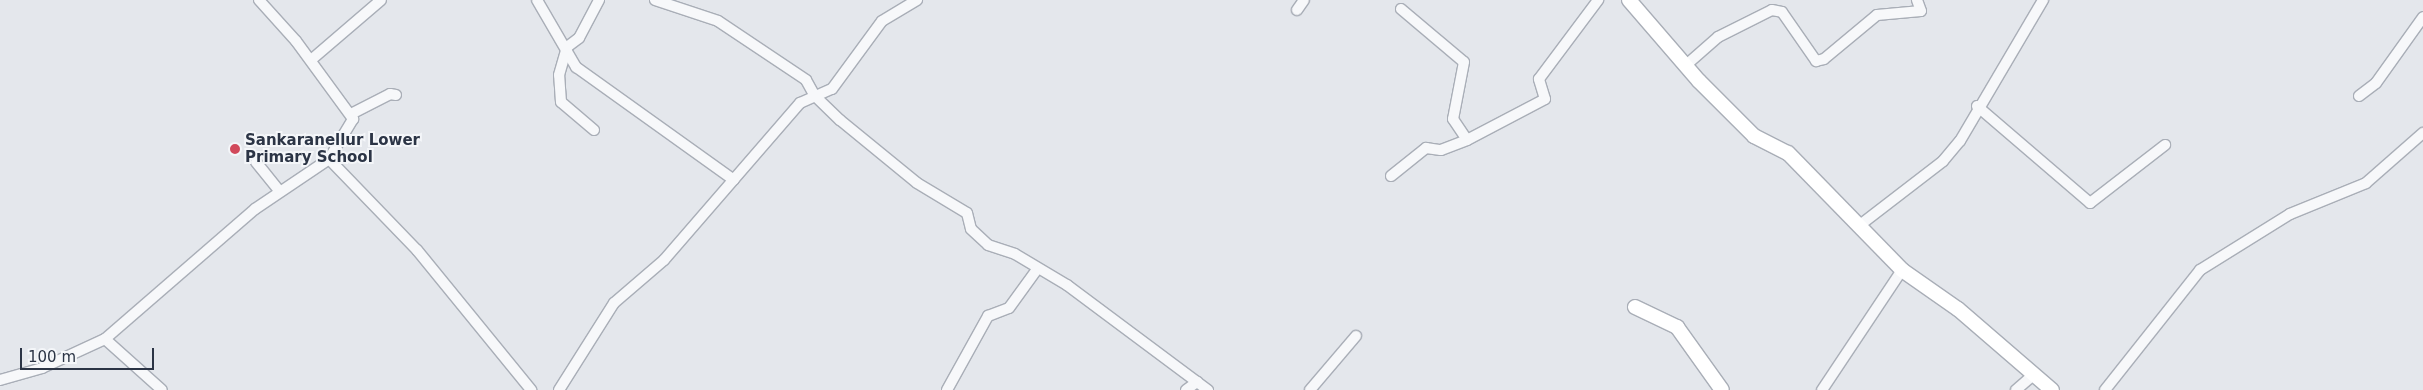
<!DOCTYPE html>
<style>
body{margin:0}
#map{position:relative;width:2423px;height:390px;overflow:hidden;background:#e4e7ec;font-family:"DejaVu Sans",sans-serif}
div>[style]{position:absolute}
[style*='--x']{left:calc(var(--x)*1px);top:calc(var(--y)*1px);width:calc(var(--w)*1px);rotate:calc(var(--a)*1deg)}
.roads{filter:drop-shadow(1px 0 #a9aeb7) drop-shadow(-1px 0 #a9aeb7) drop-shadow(0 1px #a9aeb7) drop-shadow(0 -1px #a9aeb7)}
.street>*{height:10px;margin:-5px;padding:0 5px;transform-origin:5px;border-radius:5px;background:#f7f8fa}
.secondary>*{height:14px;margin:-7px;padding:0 7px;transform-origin:7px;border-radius:7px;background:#fff}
.dots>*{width:14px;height:14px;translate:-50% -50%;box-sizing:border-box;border:2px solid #f4f6f9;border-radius:50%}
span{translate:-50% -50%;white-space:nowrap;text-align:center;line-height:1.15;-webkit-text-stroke:4px #f4f6f9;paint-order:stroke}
.poi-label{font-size:15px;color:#2b3445;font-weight:700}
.left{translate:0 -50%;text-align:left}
.scale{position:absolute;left:20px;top:348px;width:134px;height:22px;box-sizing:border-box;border:2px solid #2b3445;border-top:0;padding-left:6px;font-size:15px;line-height:18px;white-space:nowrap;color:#2b3445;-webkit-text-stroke:4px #f4f6f9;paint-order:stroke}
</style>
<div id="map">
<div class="roads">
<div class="street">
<i style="--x:259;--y:0;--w:55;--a:47.9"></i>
<i style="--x:296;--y:41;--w:97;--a:53.8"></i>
<i style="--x:353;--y:119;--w:47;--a:121"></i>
<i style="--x:537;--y:0;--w:78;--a:59.8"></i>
<i style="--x:576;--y:67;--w:194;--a:35.6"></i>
<i style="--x:655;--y:0;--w:66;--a:18.4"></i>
<i style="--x:718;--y:21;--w:106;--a:33.8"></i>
<i style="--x:806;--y:80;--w:18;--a:61"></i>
<i style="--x:815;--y:96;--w:35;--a:44"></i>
<i style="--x:840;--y:120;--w:99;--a:39.3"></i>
<i style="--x:917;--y:183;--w:58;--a:31"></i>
<i style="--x:967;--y:213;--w:16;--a:76"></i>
<i style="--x:971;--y:229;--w:23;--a:43"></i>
<i style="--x:988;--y:245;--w:28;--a:18"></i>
<i style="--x:1015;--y:254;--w:61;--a:30.8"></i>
<i style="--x:1067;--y:285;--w:176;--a:36.7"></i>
<i style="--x:1401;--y:9;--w:82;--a:40.1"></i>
<i style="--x:1464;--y:62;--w:58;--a:100.9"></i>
<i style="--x:1453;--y:119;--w:25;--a:56"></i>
<i style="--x:1467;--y:140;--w:88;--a:-27.7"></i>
<i style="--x:1545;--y:99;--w:21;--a:-107"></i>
<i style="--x:1539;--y:79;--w:99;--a:-53.2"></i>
<i style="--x:1297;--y:10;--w:12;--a:-55"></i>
<i style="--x:311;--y:60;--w:92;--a:-40.6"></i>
<i style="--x:1685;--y:66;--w:44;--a:-41.3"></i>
<i style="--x:1718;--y:37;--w:60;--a:-26.6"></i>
<i style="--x:1772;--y:10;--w:10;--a:11"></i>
<i style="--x:1782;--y:12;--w:60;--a:55.2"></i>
<i style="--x:1816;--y:61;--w:8;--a:-14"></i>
<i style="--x:1824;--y:59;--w:69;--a:-39.7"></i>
<i style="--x:1877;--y:15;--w:44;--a:-5.2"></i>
<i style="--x:1921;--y:11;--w:12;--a:-110"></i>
<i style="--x:2359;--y:96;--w:21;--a:-37"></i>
<i style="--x:2376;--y:83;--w:81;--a:-54.5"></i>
<i style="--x:1977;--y:106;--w:149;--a:40.6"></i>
<i style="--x:2090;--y:203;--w:95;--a:-37.7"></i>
<i style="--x:351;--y:114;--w:44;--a:-27.1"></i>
<i style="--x:390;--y:94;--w:6;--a:9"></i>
<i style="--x:594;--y:130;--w:43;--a:-139.7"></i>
<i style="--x:561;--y:102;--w:27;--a:-94"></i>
<i style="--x:559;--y:75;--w:29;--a:-74"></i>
<i style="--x:567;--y:47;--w:15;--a:-37"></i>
<i style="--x:579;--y:38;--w:43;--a:-62.2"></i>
<i style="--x:256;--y:162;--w:38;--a:51"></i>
<i style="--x:1391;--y:176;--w:45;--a:-38.7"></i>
<i style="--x:1426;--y:148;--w:15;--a:8"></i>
<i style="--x:1441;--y:150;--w:28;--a:-21"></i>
<i style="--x:1860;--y:225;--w:105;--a:-37.6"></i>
<i style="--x:1943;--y:161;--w:26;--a:-50"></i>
<i style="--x:1960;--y:141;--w:164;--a:-59.5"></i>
<i style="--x:105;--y:339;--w:76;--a:41.8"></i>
<i style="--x:0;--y:380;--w:44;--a:-15.9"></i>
<i style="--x:42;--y:368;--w:69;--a:-24.7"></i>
<i style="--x:105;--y:339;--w:198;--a:-40.9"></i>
<i style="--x:255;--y:209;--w:89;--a:-34"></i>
<i style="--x:329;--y:159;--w:127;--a:46"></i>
<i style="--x:417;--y:250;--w:181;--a:50.8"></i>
<i style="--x:559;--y:390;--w:103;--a:-57.7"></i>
<i style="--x:614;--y:303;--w:66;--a:-40.7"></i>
<i style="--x:664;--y:260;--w:208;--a:-49.1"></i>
<i style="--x:800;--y:103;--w:35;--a:-24"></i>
<i style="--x:832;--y:89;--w:84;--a:-53.7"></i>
<i style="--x:882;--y:21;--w:41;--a:-31"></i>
<i style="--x:947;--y:390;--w:85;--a:-61"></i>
<i style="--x:988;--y:316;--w:22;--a:-21"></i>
<i style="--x:1009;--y:308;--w:49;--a:-54.1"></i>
<i style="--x:1186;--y:390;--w:14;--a:-36"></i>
<i style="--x:1310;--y:390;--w:71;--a:-49.6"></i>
<i style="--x:1822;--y:390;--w:144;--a:-56.3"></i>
<i style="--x:2016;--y:390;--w:23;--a:-41"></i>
<i style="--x:2105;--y:390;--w:153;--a:-51.6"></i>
<i style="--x:2200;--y:270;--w:106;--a:-31.9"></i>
<i style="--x:2290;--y:214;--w:82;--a:-22.2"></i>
<i style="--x:2366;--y:183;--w:76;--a:-41.3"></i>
</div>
<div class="secondary">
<i style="--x:1629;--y:0;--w:107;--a:49.2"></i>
<i style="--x:1699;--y:81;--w:78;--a:45"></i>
<i style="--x:1754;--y:136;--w:38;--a:27"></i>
<i style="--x:1788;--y:153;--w:163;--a:45.7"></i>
<i style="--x:1902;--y:270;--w:68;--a:34.9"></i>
<i style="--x:1958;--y:309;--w:124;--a:40.8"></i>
<i style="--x:1635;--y:307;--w:47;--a:25.5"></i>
<i style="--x:1677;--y:327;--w:77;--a:54.5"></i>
</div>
</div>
<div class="dots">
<i style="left:235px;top:149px;background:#d1495b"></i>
</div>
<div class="poi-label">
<span class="left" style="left:245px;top:149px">Sankaranellur Lower<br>Primary School</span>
</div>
<div class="scale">100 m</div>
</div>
